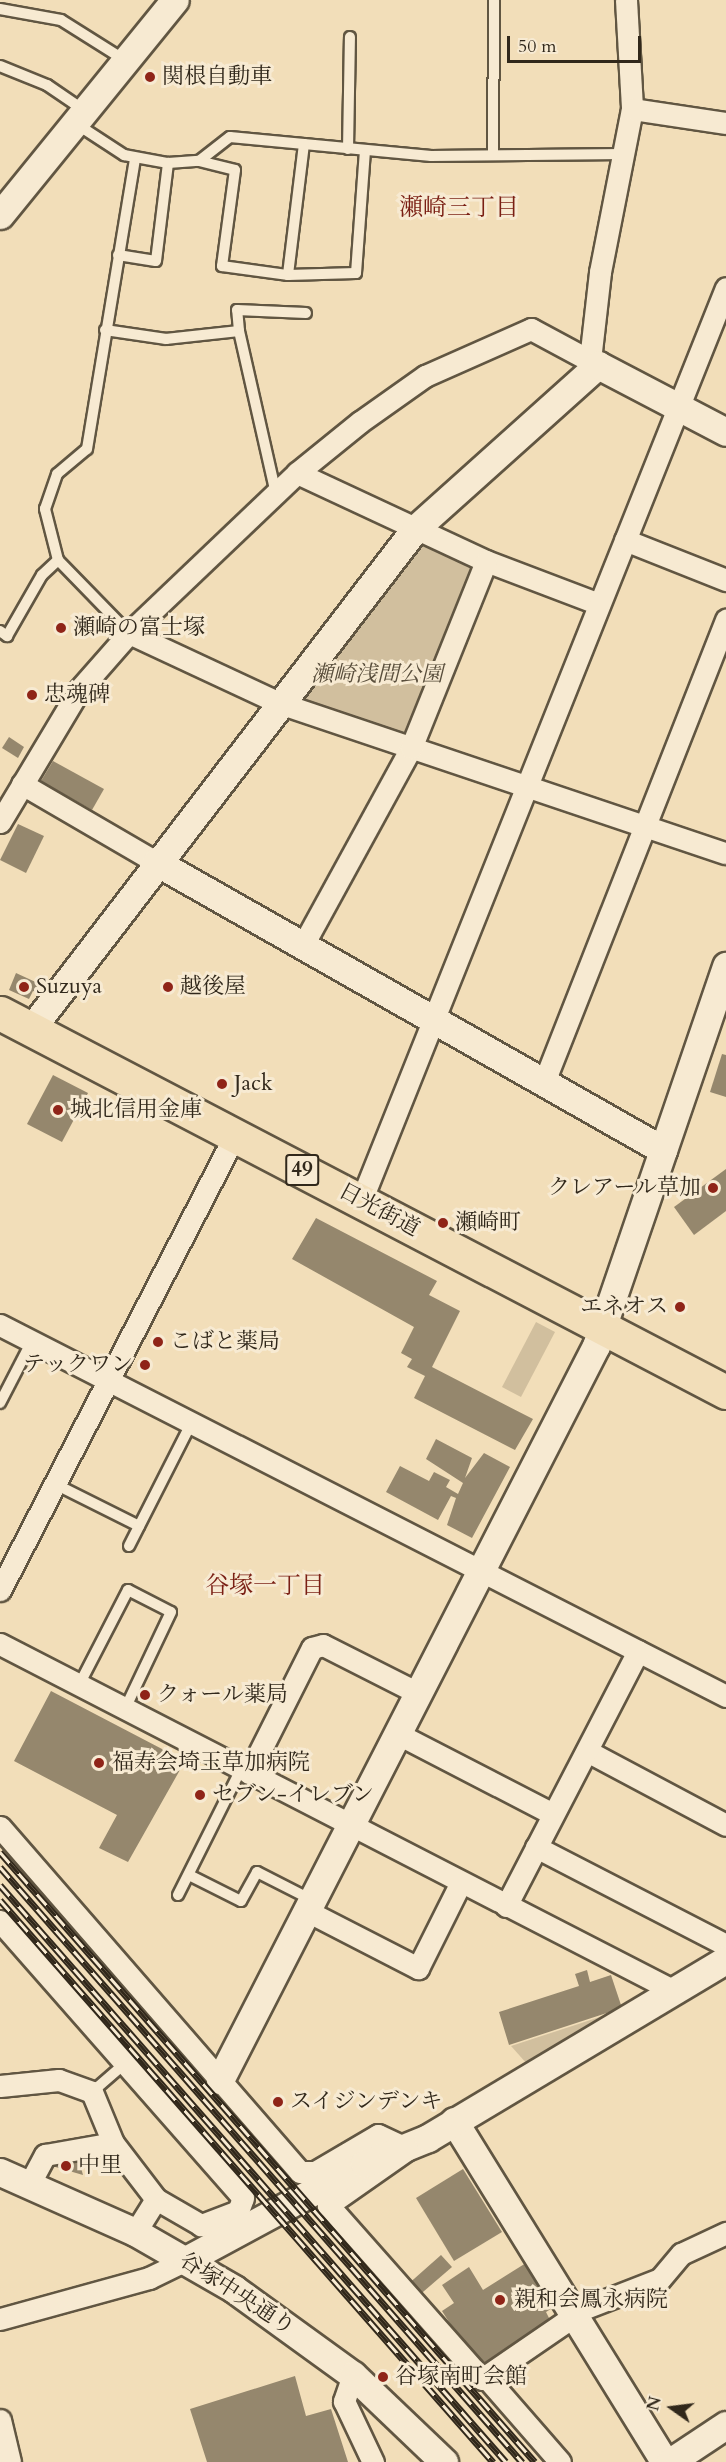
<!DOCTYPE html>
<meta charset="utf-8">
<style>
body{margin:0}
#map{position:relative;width:726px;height:2462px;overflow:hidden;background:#f2deb9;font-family:Cardo,"Noto Serif JP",serif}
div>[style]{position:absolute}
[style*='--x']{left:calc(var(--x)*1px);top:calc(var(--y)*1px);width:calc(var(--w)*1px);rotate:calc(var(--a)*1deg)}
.green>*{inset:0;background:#d1bf9e}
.building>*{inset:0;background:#95876d}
.roads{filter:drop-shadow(2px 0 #615642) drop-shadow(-2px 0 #615642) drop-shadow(0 2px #615642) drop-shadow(0 -2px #615642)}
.service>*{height:10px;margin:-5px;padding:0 5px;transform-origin:5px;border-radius:5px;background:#f7ead2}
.minor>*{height:21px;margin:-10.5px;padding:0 10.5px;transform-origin:10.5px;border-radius:10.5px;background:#f7ead2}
.tertiary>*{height:27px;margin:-13.5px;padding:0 13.5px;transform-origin:13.5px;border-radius:13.5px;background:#f7ead2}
.primary>*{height:33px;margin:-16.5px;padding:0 16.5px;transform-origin:16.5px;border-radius:16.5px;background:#f2deb9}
.rail>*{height:7px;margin-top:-3.5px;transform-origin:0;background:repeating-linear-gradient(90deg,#f7ead2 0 14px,#31281b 0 28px);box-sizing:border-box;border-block:2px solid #31281b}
.dots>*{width:16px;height:16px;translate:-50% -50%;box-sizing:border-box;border:3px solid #f7ead2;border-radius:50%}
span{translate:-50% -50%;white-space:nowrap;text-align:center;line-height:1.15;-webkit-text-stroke:6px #f7ead2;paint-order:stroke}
.shield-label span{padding:2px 4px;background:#f7ead2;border:2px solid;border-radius:4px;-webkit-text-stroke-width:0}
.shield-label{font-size:21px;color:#31281b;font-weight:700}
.poi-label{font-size:22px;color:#31281b}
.left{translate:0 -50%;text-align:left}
.right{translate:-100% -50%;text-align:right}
.park-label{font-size:22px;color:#594e3c;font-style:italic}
.street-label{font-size:22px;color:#31281b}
.neighbourhood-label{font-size:24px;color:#7a1f14}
.north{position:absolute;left:642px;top:2378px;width:60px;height:60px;-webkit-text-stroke:4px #f7ead2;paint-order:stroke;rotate:284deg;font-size:16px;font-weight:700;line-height:24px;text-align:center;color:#31281b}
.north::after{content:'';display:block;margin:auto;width:21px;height:27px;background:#31281b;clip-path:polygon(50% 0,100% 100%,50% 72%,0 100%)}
.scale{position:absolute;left:507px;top:36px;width:134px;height:27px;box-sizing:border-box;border:3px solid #31281b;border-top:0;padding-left:8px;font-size:18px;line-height:21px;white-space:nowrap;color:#31281b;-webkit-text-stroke:4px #f7ead2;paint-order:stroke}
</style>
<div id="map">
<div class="green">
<i style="clip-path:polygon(418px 540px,473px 569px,403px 737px,298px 701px)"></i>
<i style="clip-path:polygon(536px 1322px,555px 1332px,521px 1397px,502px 1387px)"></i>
<i style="clip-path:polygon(615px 2012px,528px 2065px,511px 2046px)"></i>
</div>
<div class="building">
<i style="clip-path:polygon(9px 737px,24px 747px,18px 758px,2px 748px)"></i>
<i style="clip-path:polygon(53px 761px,104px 789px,92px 810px,41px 781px)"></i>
<i style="clip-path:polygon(18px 824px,44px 836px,26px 873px,0 860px)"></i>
<i style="clip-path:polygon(16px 973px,42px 985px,39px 993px,33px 991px,29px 999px,9px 990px)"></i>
<i style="clip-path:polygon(722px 1054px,726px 1055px,726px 1097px,710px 1092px)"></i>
<i style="clip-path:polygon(53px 1075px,88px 1093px,62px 1142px,27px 1124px)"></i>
<i style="clip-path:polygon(726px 1169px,726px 1211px,694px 1235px,674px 1207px)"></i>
<i style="clip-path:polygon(316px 1218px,437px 1281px,429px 1295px,460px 1311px,432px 1367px,533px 1419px,515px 1450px,414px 1398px,425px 1376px,407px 1367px,412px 1359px,401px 1353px,414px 1327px,292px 1259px)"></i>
<i style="clip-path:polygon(436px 1439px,472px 1458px,465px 1478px,484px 1453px,510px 1467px,472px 1538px,447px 1525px,456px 1498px,451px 1496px,438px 1520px,386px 1492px,400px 1466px,429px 1481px,434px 1472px,450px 1480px,446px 1487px,458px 1494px,463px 1483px,426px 1459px)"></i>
<i style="clip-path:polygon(51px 1691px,185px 1761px,128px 1862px,99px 1848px,117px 1815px,14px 1761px)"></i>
<i style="clip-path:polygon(587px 1970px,590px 1982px,611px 1975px,622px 2008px,509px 2045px,499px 2012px,579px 1986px,575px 1974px)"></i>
<i style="clip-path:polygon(78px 2157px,83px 2175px,52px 2166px,51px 2162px)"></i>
<i style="clip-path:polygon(463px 2169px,502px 2232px,454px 2261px,416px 2198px)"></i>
<i style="clip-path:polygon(441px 2255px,452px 2267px,416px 2298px,406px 2286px)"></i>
<i style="clip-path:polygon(526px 2263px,554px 2307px,546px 2312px,550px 2320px,479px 2369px,442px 2311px,454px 2303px,442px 2285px,469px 2267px,483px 2290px)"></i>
<i style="clip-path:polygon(295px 2376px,306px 2416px,331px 2409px,348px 2462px,207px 2462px,190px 2409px)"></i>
</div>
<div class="roads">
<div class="service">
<i style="--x:0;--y:9;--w:62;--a:10.2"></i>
<i style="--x:61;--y:20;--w:77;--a:32.2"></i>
<i style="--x:0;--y:66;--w:51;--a:22"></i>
<i style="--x:47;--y:85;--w:46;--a:34.4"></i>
<i style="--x:75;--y:123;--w:59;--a:33.1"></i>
<i style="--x:124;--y:155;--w:45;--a:10.3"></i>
<i style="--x:168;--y:163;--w:31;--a:-4"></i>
<i style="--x:199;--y:161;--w:39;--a:-38"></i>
<i style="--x:230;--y:137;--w:202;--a:5.4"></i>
<i style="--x:431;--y:156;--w:193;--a:-0.6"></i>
<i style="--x:304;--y:144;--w:132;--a:97"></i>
<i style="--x:288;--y:275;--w:68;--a:-1.7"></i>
<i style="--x:356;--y:273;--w:122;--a:-85.8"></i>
<i style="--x:348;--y:149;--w:112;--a:-89"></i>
<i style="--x:493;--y:154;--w:154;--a:-89.6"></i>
<i style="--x:199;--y:161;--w:37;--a:14"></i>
<i style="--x:235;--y:170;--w:97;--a:97.7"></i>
<i style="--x:222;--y:266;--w:67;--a:7.8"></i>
<i style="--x:118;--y:255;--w:38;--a:9"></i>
<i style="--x:156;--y:261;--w:99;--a:-83"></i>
<i style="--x:105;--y:330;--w:62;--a:8.4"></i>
<i style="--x:166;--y:339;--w:73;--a:-6.3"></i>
<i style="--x:239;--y:331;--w:167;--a:77.2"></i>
<i style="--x:239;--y:331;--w:21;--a:-95"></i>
<i style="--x:237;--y:310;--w:69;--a:2.5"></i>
<i style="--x:0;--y:631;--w:9;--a:36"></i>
<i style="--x:7;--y:636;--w:70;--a:-60.2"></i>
<i style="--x:42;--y:575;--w:22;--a:-43"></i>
<i style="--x:129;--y:633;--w:102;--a:-134.2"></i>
<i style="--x:58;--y:560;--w:53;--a:-104.3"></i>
<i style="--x:45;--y:509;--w:37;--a:-71"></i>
<i style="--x:57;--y:474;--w:39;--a:-40"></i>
<i style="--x:87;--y:449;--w:294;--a:-80.6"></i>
<i style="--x:0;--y:1403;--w:70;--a:-62.7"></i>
<i style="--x:55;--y:1484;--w:94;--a:26.6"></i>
<i style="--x:129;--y:1546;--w:139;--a:-63.1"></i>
<i style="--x:79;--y:1685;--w:107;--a:-62.7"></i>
<i style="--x:128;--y:1590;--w:48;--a:27.1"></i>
<i style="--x:171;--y:1612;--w:107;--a:115.4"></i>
<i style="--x:189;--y:1875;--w:58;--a:26.6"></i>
<i style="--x:241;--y:1901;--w:33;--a:-61"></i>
<i style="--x:257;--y:1872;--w:62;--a:27"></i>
<i style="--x:178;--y:1895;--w:141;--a:-63.4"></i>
<i style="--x:92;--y:2092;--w:37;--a:-41"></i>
</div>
<div class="minor">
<i style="--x:626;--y:0;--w:109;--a:86.8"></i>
<i style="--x:590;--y:360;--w:89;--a:-83.5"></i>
<i style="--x:600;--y:272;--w:166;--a:-78.9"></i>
<i style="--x:632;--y:109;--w:95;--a:8.5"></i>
<i style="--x:297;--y:473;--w:208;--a:25"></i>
<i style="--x:486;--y:561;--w:121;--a:20.8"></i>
<i style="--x:625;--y:540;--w:109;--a:21.6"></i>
<i style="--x:129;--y:633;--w:166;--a:25"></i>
<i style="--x:279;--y:703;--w:471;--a:18.6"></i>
<i style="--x:22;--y:784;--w:155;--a:30.2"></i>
<i style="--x:0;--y:822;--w:154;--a:-59.1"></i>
<i style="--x:79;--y:690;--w:76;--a:-48.7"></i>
<i style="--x:129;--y:633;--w:232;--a:-43.6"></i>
<i style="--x:297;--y:473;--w:81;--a:-39"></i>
<i style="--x:360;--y:422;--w:80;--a:-35.3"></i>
<i style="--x:425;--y:376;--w:116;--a:-23.9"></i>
<i style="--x:531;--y:329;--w:76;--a:28.2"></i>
<i style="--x:303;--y:945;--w:225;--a:-61.3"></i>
<i style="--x:411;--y:748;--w:201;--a:-68.1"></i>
<i style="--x:544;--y:1082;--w:497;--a:-68.5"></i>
<i style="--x:361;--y:1201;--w:983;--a:-68.21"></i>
<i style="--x:0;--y:1325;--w:815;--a:27.07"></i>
<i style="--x:0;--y:1590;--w:512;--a:-62.68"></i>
<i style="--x:0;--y:1644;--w:758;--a:27.24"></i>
<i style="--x:398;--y:1734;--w:174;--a:27.3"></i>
<i style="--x:587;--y:1751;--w:157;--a:28"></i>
<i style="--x:249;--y:1773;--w:140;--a:-63.3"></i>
<i style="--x:312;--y:1648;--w:11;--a:-15"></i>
<i style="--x:323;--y:1645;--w:106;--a:26.8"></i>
<i style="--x:0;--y:1827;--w:457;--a:49"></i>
<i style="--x:300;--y:2172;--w:15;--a:0"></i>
<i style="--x:315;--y:2172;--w:73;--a:-30.4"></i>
<i style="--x:378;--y:2135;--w:33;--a:25"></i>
<i style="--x:408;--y:2149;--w:98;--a:145"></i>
<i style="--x:328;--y:2205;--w:232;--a:48.5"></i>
<i style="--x:482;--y:2379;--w:115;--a:-34.4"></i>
<i style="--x:536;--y:1847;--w:214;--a:27.3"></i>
<i style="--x:506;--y:1906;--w:287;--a:-62.6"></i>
<i style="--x:307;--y:1911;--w:125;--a:27.2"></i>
<i style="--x:418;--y:1968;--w:96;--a:-63.4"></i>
<i style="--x:0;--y:1921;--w:368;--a:48.7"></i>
<i style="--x:243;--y:2198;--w:14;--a:111"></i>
<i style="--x:238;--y:2211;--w:40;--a:159"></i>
<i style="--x:201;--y:2225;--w:52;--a:-150"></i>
<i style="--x:156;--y:2199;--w:39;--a:122"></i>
<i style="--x:0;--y:2086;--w:59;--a:-5.8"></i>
<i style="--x:59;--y:2080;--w:35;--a:20"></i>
<i style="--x:92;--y:2092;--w:55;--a:67.6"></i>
<i style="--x:113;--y:2143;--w:71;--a:52.5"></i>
<i style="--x:30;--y:2183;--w:32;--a:-62"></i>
<i style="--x:45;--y:2155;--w:69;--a:-10"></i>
<i style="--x:575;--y:2312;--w:91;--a:-21.2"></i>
<i style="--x:660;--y:2279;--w:33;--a:-50"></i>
<i style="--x:681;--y:2254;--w:50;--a:-25"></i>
<i style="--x:0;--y:2319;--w:155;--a:-15.4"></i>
<i style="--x:149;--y:2278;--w:41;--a:-25.9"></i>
<i style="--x:353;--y:2375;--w:28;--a:109"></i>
<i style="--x:344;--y:2401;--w:68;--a:64.6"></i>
<i style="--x:485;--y:2376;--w:114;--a:48.9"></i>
<i style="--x:0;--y:2420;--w:43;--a:76.6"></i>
</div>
<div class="tertiary">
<i style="--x:0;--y:215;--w:277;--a:-50.9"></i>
<i style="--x:156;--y:862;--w:583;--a:29.6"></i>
<i style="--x:31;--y:1029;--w:630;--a:-52.48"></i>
<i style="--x:415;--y:529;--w:246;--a:-41.9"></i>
<i style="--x:598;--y:365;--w:144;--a:27.6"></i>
<i style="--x:220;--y:2080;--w:825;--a:-62.88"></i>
<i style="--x:596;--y:1346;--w:402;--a:-71.1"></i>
<i style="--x:454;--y:2121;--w:401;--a:58.3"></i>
<i style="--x:0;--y:2172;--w:148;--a:24"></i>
<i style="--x:135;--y:2232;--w:114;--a:29.9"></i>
<i style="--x:234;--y:2289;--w:147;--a:35.9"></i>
<i style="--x:353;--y:2375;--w:126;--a:43.7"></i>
<i style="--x:186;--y:2260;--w:202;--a:-28.3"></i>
<i style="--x:364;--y:2164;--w:69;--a:-22.1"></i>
<i style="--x:428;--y:2138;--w:347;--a:-30.9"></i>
<i style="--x:670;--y:2462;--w:67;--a:-33.5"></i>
</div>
<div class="primary">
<i style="--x:0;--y:1013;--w:819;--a:27.57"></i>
</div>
</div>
<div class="rail">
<i style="--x:0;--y:1852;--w:811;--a:48.75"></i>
<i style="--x:0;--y:1867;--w:792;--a:48.74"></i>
<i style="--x:0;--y:1885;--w:767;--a:48.75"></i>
<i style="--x:0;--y:1900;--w:748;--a:48.74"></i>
</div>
<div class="dots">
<i style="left:150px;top:77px;background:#8f2418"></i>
<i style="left:61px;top:628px;background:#8f2418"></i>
<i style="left:32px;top:695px;background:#8f2418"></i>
<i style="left:24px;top:987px;background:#8f2418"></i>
<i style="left:168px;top:987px;background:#8f2418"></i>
<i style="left:222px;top:1084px;background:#8f2418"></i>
<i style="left:58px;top:1110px;background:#8f2418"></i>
<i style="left:713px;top:1188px;background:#8f2418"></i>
<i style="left:443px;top:1223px;background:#8f2418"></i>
<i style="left:680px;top:1307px;background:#8f2418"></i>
<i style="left:158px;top:1342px;background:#8f2418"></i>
<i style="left:145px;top:1365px;background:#8f2418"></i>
<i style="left:145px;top:1695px;background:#8f2418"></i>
<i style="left:99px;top:1763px;background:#8f2418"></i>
<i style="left:200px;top:1795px;background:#8f2418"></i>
<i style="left:278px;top:2102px;background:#8f2418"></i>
<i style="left:66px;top:2166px;background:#8f2418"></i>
<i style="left:500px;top:2300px;background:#8f2418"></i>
<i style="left:383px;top:2377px;background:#8f2418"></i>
</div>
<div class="shield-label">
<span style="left:302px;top:1170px">49</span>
</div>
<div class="poi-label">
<span class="left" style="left:162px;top:77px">関根自動車</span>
<span class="left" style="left:73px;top:628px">瀬崎の富士塚</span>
<span class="left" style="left:44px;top:695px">忠魂碑</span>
<span class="left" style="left:36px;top:987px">Suzuya</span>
<span class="left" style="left:180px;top:987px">越後屋</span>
<span class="left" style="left:234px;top:1084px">Jack</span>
<span class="left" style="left:70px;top:1110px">城北信用金庫</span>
<span class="right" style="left:701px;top:1188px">クレアール草加</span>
<span class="left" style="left:455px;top:1223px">瀬崎町</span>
<span class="right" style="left:668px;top:1307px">エネオス</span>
<span class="left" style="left:170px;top:1342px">こばと薬局</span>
<span class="right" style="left:133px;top:1365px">テックワン</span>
<span class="left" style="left:157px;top:1695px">クォール薬局</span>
<span class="left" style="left:112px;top:1763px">福寿会埼玉草加病院</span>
<span class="left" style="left:212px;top:1795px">セブン-イレブン</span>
<span class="left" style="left:290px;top:2102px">スイジンデンキ</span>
<span class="left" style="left:78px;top:2166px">中里</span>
<span class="left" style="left:514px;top:2300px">親和会鳳永病院</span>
<span class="left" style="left:395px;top:2377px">谷塚南町会館</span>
</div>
<div class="park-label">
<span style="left:377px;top:675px">瀬崎浅間公園</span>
</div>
<div class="street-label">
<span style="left:379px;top:1210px;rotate:28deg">日光街道</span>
<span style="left:237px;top:2294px;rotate:33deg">谷塚中央通り</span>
</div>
<div class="neighbourhood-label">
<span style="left:459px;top:208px">瀬崎三丁目</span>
<span style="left:265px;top:1586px">谷塚一丁目</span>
</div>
<div class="north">N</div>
<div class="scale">50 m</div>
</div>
